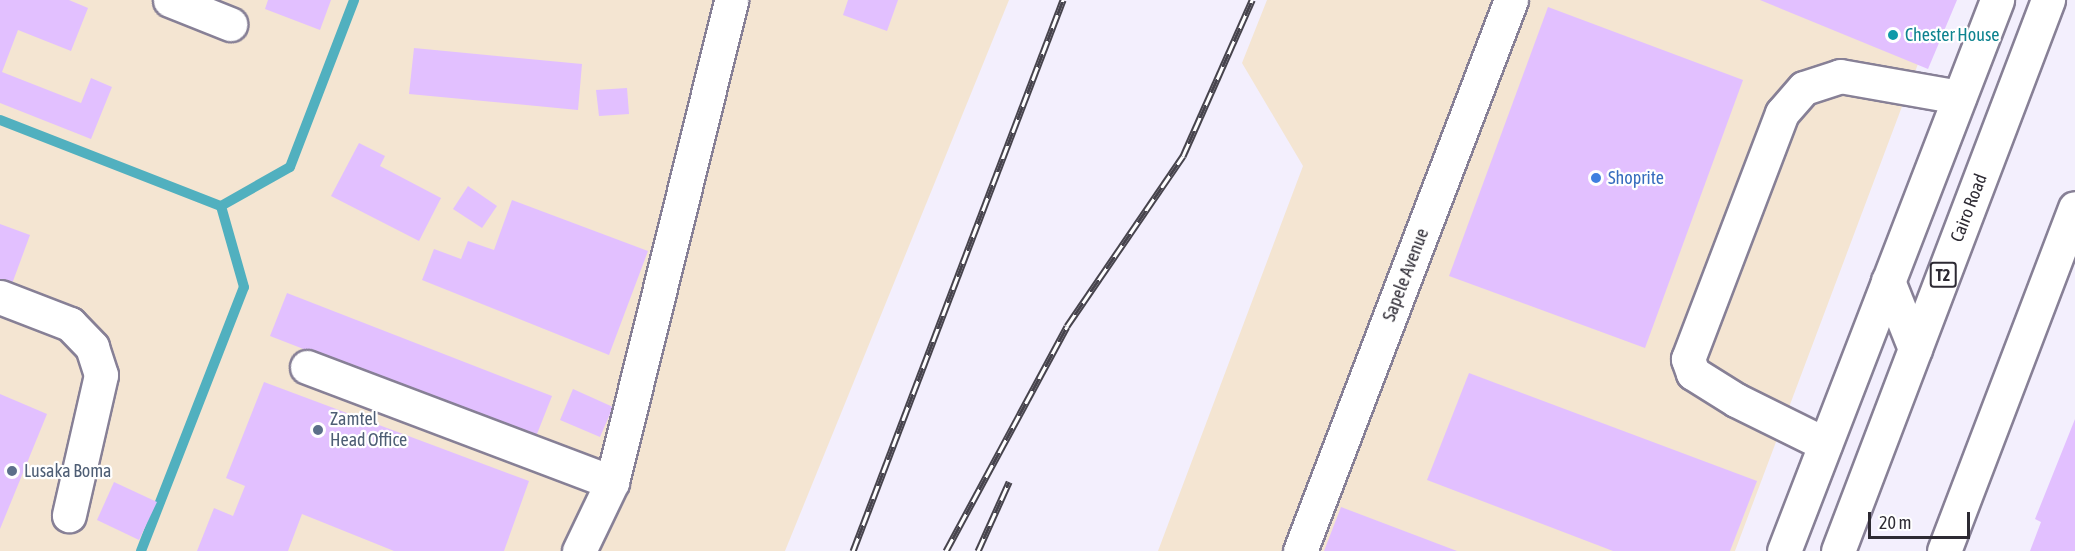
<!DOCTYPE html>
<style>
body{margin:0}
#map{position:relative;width:2075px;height:551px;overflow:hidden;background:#f3effd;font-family:"Asap Condensed",sans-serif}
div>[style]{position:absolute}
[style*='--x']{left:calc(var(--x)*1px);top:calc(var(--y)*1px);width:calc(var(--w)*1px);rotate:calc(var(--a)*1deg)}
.commercial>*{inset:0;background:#f4e5d2}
.stream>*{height:10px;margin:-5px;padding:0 5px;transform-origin:5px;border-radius:5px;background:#51b0bf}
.building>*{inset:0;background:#e2c0ff}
.roads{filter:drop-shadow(2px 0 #878096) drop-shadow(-2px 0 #878096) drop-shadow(0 2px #878096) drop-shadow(0 -2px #878096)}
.minor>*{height:33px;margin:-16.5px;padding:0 16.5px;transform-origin:16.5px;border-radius:16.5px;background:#fff}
.major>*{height:33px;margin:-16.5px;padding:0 16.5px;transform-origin:16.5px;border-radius:16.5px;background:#fff}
.rail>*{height:7px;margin-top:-3.5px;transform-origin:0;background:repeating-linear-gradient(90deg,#fff 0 14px,#47444d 0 28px);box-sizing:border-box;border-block:2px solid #47444d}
.dots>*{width:16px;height:16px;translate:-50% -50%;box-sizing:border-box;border:3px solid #fff;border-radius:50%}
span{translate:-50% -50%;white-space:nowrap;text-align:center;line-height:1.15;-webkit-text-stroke:4.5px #fff;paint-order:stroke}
.shield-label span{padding:2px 4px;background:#fff;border:2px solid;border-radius:4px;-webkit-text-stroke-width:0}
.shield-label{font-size:16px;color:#2d2a33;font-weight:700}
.culture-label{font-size:18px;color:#0d838f}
.left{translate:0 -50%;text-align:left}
.shop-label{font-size:18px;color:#366cbe}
.street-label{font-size:18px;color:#2d2a33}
.service-label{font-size:18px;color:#4e5e75}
.scale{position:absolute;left:1868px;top:512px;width:102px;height:27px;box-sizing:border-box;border:3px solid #2d2a33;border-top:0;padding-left:8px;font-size:18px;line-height:21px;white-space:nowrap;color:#2d2a33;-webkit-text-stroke:4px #fff;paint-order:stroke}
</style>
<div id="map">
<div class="commercial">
<i style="clip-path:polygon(0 0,1009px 0,785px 551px,0 551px)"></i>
<i style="clip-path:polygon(1267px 0,1942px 0,1735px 551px,1158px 551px,1303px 166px,1242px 63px)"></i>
</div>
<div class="stream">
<i style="--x:0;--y:120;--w:237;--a:21.3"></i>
<i style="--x:141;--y:551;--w:283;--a:-68.7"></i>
<i style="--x:244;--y:287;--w:84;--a:-105.9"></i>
<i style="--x:221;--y:206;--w:79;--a:-29.5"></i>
<i style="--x:290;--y:167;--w:179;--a:-69"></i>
</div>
<div class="building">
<i style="clip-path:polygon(0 0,69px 0,88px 8px,71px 51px,18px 30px,2px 72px,81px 103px,91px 78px,112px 87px,91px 139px,0 103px)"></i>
<i style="clip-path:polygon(268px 0,331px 0,320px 30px,265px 9px)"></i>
<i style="clip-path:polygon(848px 0,898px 0,887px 31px,843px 15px)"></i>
<i style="clip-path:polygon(1760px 0,1957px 0,1928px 69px)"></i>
<i style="clip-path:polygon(1548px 7px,1743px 80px,1645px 348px,1449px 276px)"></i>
<i style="clip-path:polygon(414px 48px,582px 64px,578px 110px,409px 94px)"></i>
<i style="clip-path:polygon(627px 88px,629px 114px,599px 116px,596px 90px)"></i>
<i style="clip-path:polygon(359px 143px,385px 156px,380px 166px,441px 198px,419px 241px,331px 196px)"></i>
<i style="clip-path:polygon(468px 186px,497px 206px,482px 228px,453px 209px)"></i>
<i style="clip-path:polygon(512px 200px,648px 251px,609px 355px,422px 280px,434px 249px,461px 259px,468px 241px,494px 250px)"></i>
<i style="clip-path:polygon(0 224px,30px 235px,9px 292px,0 288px)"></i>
<i style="clip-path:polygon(287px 293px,552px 396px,535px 439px,270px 336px)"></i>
<i style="clip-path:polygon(1469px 373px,1757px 481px,1730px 551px,1613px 551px,1427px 480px)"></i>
<i style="clip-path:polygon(264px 382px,529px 481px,504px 551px,394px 551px,302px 514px,288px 551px,197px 551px,214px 508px,233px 516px,245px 486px,226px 478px)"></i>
<i style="clip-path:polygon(573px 389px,613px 407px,600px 437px,560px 420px)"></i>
<i style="clip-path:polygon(0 394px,47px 414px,0 529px)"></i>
<i style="clip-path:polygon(2075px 419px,2075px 551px,2030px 551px,2041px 522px,2035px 519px)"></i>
<i style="clip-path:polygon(114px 482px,157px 502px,139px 540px,97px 520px)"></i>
<i style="clip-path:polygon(1341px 507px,1457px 551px,1324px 551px)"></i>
</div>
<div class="roads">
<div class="minor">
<i style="--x:170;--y:0;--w:65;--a:21.8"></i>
<i style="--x:1888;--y:281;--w:73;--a:68.3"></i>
<i style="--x:0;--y:297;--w:75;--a:21.1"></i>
<i style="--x:70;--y:324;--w:32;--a:46"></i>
<i style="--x:92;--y:347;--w:29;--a:72"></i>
<i style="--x:101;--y:375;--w:144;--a:102.9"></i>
<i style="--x:307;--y:367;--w:326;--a:20.7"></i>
<i style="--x:1825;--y:444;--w:99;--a:-153.7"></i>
<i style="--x:1736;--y:400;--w:51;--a:-147.9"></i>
<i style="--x:1693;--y:373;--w:15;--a:-110"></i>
<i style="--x:1688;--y:359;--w:263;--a:-69.1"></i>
<i style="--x:1782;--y:113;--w:33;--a:-49"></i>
<i style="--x:1804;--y:88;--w:38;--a:-18"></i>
<i style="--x:1840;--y:76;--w:121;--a:10"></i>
<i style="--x:579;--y:551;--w:76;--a:-64.4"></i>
<i style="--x:612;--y:482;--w:496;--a:-76.1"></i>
<i style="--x:1300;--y:551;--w:590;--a:-69.05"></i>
<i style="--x:1784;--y:551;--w:591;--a:-68.86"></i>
</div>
<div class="major">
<i style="--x:1838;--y:551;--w:590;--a:-69.14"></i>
<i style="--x:1944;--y:551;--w:367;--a:-69.1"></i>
</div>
</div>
<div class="rail">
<i style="--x:853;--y:551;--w:590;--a:-69.14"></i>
<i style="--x:946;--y:551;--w:255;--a:-61.7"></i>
<i style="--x:1067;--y:326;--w:206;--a:-55.7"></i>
<i style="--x:1183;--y:156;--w:171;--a:-66.1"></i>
<i style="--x:978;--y:551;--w:76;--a:-65.8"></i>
</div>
<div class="dots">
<i style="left:1893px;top:35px;background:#0f9aa8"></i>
<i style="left:1596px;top:178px;background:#3f7fe0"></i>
<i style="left:318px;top:430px;background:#5c6f8a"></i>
<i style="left:12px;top:471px;background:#5c6f8a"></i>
</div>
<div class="shield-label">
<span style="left:1943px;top:275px">T2</span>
</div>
<div class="culture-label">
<span class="left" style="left:1905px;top:35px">Chester House</span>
</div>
<div class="shop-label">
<span class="left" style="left:1608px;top:178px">Shoprite</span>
</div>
<div class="street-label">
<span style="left:1969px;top:208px;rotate:-69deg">Cairo Road</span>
<span style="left:1406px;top:275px;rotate:-69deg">Sapele Avenue</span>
</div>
<div class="service-label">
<span class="left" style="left:330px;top:430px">Zamtel<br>Head Office</span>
<span class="left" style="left:24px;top:471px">Lusaka Boma</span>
</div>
<div class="scale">20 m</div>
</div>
